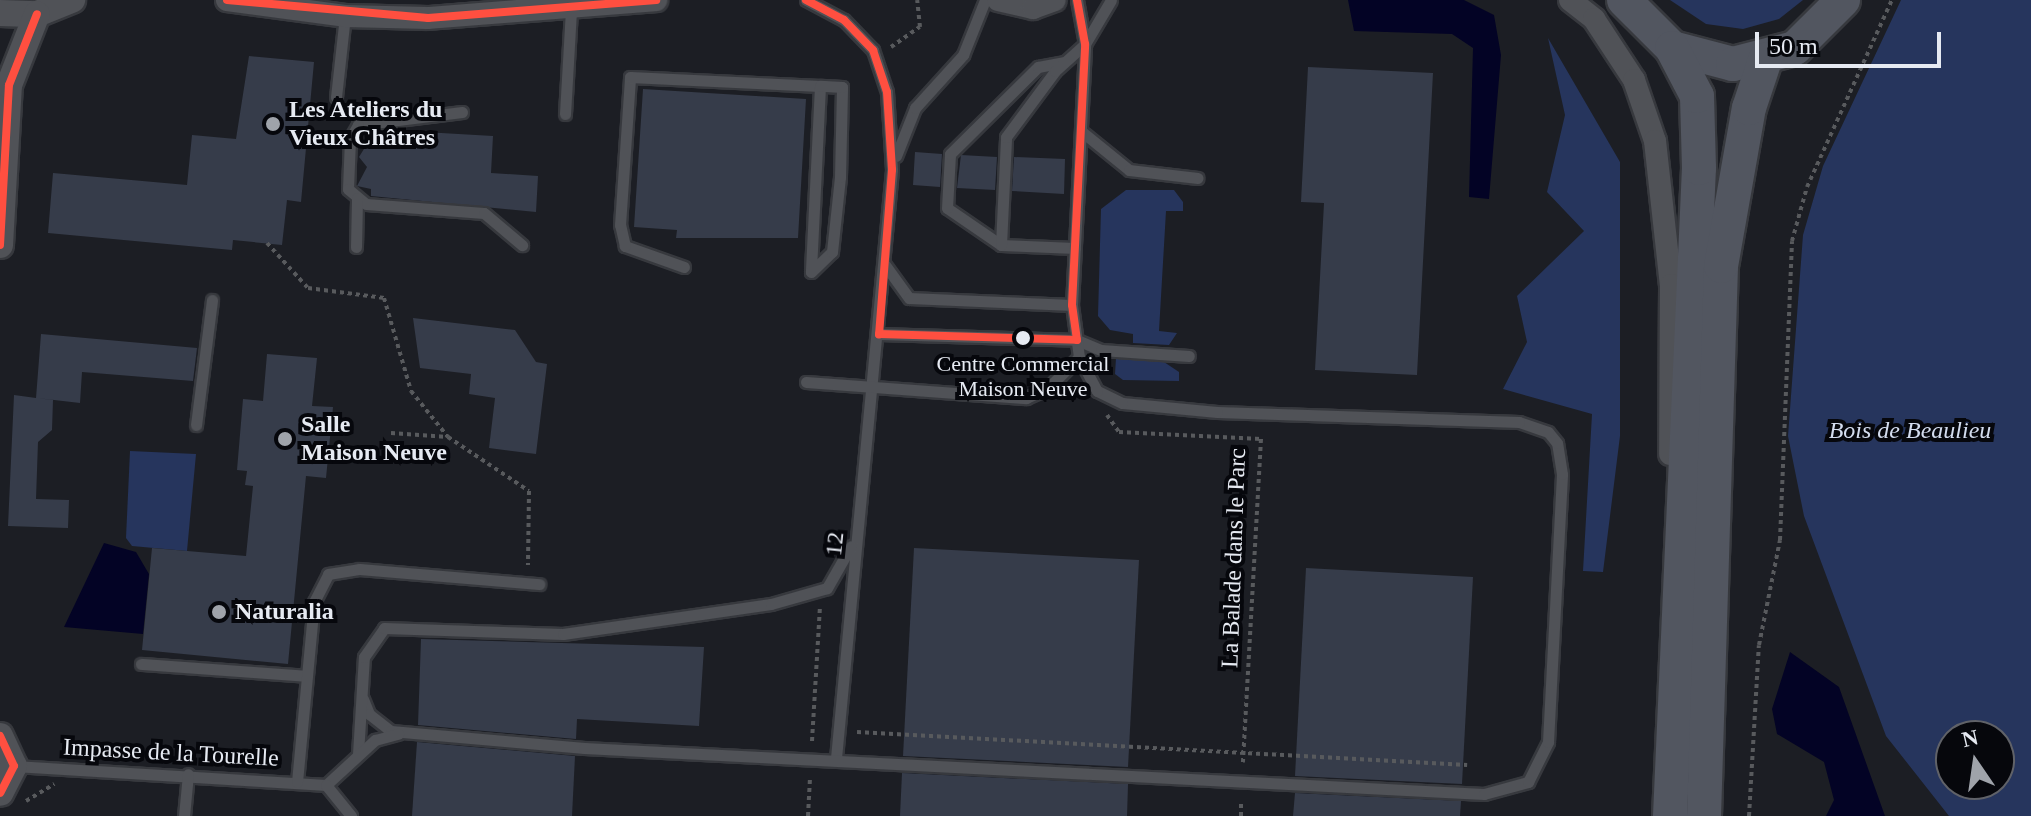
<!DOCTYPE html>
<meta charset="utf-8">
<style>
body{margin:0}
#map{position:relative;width:2031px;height:816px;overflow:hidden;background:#1c1e24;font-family:Georgia,serif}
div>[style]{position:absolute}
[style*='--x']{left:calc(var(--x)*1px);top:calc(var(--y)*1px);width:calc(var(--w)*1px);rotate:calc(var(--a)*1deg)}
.green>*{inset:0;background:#26355d}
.water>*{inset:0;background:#030325}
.building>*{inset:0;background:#363c4a}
.path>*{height:4px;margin-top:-2px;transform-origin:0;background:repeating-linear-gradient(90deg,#585a5d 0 4px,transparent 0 8px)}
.roads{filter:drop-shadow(2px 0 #37393e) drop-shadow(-2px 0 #37393e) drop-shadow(0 2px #37393e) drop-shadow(0 -2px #37393e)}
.service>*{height:11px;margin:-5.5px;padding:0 5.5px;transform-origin:5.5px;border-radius:5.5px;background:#505257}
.minor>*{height:22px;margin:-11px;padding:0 11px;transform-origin:11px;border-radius:11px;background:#505257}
.tertiary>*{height:26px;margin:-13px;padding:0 13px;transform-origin:13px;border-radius:13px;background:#505257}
.primary>*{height:34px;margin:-17px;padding:0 17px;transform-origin:17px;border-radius:17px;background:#525660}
.bus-1>*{height:8px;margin:-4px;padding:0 4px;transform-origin:4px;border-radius:4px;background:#ff4f40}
.dots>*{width:22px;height:22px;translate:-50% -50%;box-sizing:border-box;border:4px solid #06070c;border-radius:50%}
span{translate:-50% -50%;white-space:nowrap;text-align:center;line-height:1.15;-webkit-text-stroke:8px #06070c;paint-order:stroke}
.bus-label{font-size:22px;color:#e6eaf2}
.poi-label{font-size:24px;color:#e6eaf2;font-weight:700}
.left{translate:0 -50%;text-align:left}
.park-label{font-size:24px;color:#d4ddef;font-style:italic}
.street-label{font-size:24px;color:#e6eaf2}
.north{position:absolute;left:1935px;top:720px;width:80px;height:80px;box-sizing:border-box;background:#06070c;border:2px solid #606268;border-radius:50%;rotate:347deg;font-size:22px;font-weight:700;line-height:32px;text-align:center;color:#e6eaf2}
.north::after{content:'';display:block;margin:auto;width:28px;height:36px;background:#9fa3aa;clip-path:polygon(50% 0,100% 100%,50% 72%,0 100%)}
.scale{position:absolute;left:1755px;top:32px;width:186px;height:36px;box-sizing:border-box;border:4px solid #e6eaf2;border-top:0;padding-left:10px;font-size:24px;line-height:28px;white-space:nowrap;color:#e6eaf2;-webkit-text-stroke:6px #06070c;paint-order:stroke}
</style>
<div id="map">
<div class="green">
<i style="clip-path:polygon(1670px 0,1803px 0,1779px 19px,1743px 29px,1706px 24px)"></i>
<i style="clip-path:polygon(evenodd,1901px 0,2031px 0,2031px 816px,1949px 816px,1886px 736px,1804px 516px,1788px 436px,1803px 235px,1823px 166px,1901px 0,1951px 736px,1999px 736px,1999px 784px,1951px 784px,1951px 736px)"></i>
<i style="clip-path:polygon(1548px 38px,1620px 162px,1620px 436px,1603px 572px,1583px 571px,1592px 414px,1503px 389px,1527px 342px,1517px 296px,1584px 231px,1547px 192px,1565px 115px)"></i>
<i style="clip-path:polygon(1126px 190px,1174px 190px,1183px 202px,1183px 211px,1166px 211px,1159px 331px,1177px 333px,1169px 345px,1133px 343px,1133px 334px,1110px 330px,1098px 316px,1101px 209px)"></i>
<i style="clip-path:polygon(1116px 358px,1161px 360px,1179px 372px,1179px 381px,1123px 380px,1115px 374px)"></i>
<i style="clip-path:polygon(130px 451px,196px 454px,187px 551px,132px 546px,126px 538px)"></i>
</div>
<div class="water">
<i style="clip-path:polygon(1348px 0,1464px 0,1494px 15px,1501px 55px,1489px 199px,1469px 197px,1473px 48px,1452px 34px,1354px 31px)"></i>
<i style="clip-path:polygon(104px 543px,136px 552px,149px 574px,143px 634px,64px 627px)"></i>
<i style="clip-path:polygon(1790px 652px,1839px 687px,1885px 816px,1826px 816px,1834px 800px,1824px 762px,1777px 734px,1772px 709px)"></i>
</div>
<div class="building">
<i style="clip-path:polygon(249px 56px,314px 62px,301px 202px,287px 200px,282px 245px,233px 240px,232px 250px,48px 233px,53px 173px,187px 185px,192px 135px,236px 139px)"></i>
<i style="clip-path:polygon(1308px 67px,1433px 73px,1417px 375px,1315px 370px,1324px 203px,1301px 202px)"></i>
<i style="clip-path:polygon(643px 89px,806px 99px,798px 238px,676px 238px,677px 230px,634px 227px)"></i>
<i style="clip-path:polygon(389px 130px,493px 136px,491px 173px,538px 176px,536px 212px,371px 196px,371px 189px,357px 186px,367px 167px,359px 157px,375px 131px)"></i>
<i style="clip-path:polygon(915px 152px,942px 154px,940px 187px,913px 185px)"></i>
<i style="clip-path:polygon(961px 155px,997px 157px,995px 190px,957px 188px)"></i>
<i style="clip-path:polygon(1014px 157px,1065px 159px,1064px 194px,1012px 191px)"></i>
<i style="clip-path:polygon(413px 318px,515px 330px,536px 362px,547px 364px,536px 454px,489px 448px,495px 398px,469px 394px,471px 374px,420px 368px)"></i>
<i style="clip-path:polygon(41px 334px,197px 348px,193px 381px,82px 372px,80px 403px,37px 398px,53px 400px,52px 430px,38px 442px,36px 499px,69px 500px,68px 528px,8px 526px,14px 395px,36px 398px)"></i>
<i style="clip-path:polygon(267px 354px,317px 358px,312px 406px,333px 407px,326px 478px,306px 476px,288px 664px,142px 650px,152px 548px,246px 556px,253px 486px,245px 485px,247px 471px,237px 470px,243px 399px,263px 401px)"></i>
<i style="clip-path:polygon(914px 548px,1139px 560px,1128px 767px,903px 756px)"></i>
<i style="clip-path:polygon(1306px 568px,1473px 577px,1462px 784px,1295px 776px)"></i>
<i style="clip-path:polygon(421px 639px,704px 647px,699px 726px,577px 719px,576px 739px,418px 725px)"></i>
<i style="clip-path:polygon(417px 742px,575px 756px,572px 816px,412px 816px)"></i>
<i style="clip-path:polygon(902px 773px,1128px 784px,1127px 816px,900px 816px)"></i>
<i style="clip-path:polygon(1295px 793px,1461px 801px,1460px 816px,1293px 816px)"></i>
</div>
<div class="path">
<i style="--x:891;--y:47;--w:35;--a:-35"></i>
<i style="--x:920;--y:27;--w:27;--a:-96"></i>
<i style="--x:267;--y:243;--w:61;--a:47.7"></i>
<i style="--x:308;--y:288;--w:77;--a:7.5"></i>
<i style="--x:384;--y:298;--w:97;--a:73.8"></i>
<i style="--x:411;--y:391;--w:59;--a:51.2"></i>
<i style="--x:1107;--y:415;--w:21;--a:55"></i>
<i style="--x:1119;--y:432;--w:142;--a:2.8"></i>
<i style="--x:1261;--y:439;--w:324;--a:93.2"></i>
<i style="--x:391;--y:433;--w:57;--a:4"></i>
<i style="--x:448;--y:437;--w:97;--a:33.7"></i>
<i style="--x:529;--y:491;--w:74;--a:90.8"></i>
<i style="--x:857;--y:732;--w:611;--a:3.1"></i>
<i style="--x:812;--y:741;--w:135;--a:-86.6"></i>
<i style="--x:26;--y:801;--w:33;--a:-31"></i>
<i style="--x:808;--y:816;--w:38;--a:-87"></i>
<i style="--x:1241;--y:816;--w:16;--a:-90"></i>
<i style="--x:1749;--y:816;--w:171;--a:-86.7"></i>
<i style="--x:1759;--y:645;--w:107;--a:-78.7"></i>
<i style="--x:1780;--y:540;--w:299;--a:-87.7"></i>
<i style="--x:1792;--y:241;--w:56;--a:-74.5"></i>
<i style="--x:1807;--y:187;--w:205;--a:-65.6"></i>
</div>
<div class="roads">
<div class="service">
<i style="--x:806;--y:0;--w:43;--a:27.8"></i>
<i style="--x:844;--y:20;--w:42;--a:46"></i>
<i style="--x:873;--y:50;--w:44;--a:71.6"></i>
<i style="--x:887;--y:92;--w:78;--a:86.3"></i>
<i style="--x:892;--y:170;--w:591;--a:95.44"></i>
<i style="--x:336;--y:97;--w:81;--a:-83.7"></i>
<i style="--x:462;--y:112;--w:105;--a:172.9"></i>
<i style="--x:358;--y:125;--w:16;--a:120"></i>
<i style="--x:350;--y:139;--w:50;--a:92.3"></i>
<i style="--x:348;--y:189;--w:23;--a:40"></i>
<i style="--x:366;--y:204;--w:118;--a:4.4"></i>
<i style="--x:484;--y:213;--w:50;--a:40.1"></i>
<i style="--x:565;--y:114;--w:105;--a:-86.7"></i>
<i style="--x:1081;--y:131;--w:62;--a:39.1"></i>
<i style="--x:1129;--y:170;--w:69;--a:6.6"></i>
<i style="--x:896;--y:156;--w:52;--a:-68.4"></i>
<i style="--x:915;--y:108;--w:72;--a:-47.8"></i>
<i style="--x:963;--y:55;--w:59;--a:-68.2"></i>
<i style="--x:1001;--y:245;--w:65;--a:-145.6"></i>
<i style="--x:947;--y:208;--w:54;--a:-86.8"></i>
<i style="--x:950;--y:154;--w:124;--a:-44.7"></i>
<i style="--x:1038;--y:67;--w:26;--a:-11"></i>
<i style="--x:356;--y:247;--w:49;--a:-88.8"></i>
<i style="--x:1075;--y:248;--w:74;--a:-177.7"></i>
<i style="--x:1001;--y:245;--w:108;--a:-87.3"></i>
<i style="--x:1006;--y:137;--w:82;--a:-53.4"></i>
<i style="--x:1055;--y:71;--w:40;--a:-42"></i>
<i style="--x:1085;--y:44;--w:51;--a:-59.4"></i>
<i style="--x:885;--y:265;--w:41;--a:54"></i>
<i style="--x:909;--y:298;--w:163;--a:2.5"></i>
<i style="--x:684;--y:267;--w:63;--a:-160.4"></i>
<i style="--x:625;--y:246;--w:22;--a:-103"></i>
<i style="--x:620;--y:225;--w:148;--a:-86.1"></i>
<i style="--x:630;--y:77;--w:190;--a:2.7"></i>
<i style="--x:820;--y:86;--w:186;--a:92.8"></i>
<i style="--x:811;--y:272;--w:29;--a:-44"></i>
<i style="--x:832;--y:252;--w:75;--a:-83.9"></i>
<i style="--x:840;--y:177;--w:90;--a:-88.7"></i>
<i style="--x:842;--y:87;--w:22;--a:-177"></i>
<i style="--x:879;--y:334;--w:198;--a:1.7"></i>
<i style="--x:1077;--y:340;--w:26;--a:23"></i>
<i style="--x:1101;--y:350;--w:88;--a:3.9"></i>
<i style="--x:806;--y:382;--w:221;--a:4.2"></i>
<i style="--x:1026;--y:398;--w:24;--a:-24"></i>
<i style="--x:1048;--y:388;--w:44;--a:-45"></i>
<i style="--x:196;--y:425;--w:126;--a:-82.7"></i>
<i style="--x:141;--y:664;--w:166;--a:4.1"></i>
<i style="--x:363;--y:699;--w:16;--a:68"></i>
<i style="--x:369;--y:714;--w:28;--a:38"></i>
<i style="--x:391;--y:731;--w:194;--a:5"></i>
<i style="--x:584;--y:748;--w:901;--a:2.93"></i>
<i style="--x:1484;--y:794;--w:46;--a:-15.3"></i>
<i style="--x:1528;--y:782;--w:45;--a:-63.4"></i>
<i style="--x:1548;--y:742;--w:268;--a:-87"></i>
<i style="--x:1562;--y:474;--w:31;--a:-99"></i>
<i style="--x:1557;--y:443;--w:14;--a:-129"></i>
<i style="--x:1548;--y:432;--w:31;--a:-161"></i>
<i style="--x:1519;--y:422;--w:302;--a:-178.1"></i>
<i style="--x:1217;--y:412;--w:95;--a:-174.6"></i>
<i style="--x:1122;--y:403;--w:28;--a:-154"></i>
<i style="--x:1097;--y:391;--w:38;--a:-118"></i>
<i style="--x:1079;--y:357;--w:52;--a:-97.7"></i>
<i style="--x:1072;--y:305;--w:261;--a:-87.1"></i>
<i style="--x:1085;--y:44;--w:45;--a:-100.3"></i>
<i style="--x:358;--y:754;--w:97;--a:-86.5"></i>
<i style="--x:364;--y:657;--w:35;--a:-55"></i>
<i style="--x:384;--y:628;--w:179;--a:1.9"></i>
<i style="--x:563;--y:634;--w:210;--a:-8.2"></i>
<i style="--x:771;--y:604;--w:58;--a:-15.9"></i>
<i style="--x:827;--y:588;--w:48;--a:-60.3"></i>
<i style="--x:14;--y:766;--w:313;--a:3.5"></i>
<i style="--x:297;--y:782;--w:181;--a:-84.6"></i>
<i style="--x:314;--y:602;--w:31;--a:-63"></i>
<i style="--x:328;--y:574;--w:31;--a:-9"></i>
<i style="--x:359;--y:569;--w:181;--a:4.8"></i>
<i style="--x:326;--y:785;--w:67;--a:-42.6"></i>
<i style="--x:375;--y:740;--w:24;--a:-15"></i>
<i style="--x:326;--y:785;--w:40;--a:51"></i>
<i style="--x:184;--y:816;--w:42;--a:-84.6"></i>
</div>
<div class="minor">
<i style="--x:227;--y:0;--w:119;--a:7.7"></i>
<i style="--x:345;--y:16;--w:83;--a:1.4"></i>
<i style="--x:428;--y:18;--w:229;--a:-4.5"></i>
<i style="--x:998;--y:0;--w:36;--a:13"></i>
<i style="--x:1033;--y:8;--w:23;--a:-20"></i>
<i style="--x:1570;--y:0;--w:31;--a:38"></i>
<i style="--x:1594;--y:19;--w:73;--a:56.7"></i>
<i style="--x:1634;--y:80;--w:65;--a:71"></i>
<i style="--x:1655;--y:141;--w:145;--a:83.7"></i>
<i style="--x:1671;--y:285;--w:169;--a:90.3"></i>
</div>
<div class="tertiary">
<i style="--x:0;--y:13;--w:37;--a:2"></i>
<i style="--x:37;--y:14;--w:38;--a:-22"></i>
<i style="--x:0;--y:245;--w:160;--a:-86.8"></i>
<i style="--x:9;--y:85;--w:76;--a:-68.5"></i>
<i style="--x:0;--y:736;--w:33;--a:65"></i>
<i style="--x:14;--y:766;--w:30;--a:117"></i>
</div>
<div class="primary">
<i style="--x:1624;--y:0;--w:68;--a:45"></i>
<i style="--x:1672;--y:48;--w:63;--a:14.7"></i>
<i style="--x:1733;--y:64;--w:64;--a:-14.5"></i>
<i style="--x:1795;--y:48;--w:68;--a:-45"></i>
<i style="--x:1670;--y:816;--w:649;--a:-87.44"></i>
<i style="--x:1699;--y:168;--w:72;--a:-91.6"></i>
<i style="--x:1697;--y:96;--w:54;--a:-117.5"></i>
<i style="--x:1704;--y:816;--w:550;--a:-88.23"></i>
<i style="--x:1721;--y:266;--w:160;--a:-80"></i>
<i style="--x:1749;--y:108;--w:51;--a:-71.6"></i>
</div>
</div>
<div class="bus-1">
<i style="--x:227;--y:0;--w:202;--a:5.1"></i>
<i style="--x:428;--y:18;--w:229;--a:-4.5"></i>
<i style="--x:806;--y:0;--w:43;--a:27.8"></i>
<i style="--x:844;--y:20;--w:42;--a:46"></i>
<i style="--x:873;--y:50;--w:44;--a:71.6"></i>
<i style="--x:887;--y:92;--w:78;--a:86.3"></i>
<i style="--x:892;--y:170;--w:165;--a:94.5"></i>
<i style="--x:879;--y:334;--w:198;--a:1.7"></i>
<i style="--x:1077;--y:340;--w:35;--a:-98"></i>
<i style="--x:1072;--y:305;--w:261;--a:-87.1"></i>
<i style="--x:1085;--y:44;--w:45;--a:-100.3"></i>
<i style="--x:0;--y:245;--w:160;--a:-86.8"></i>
<i style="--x:9;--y:85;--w:76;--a:-68.5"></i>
<i style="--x:0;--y:736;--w:33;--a:65"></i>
<i style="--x:14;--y:766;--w:30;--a:117"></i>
</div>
<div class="dots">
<i style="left:273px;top:124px;background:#9fa3aa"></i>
<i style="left:1023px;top:338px;background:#e6eaf2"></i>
<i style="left:285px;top:439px;background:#9fa3aa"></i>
<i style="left:219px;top:612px;background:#9fa3aa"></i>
</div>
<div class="bus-label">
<span style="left:1023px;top:376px">Centre Commercial<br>Maison Neuve</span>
</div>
<div class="poi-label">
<span class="left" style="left:289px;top:124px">Les Ateliers du<br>Vieux Châtres</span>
<span class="left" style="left:301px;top:439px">Salle<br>Maison Neuve</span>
<span class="left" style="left:235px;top:612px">Naturalia</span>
</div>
<div class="park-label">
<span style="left:1910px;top:431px">Bois de Beaulieu</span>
</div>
<div class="street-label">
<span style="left:835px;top:544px;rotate:-84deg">12</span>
<span style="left:1234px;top:558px;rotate:-88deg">La Balade dans le Parc</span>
<span style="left:171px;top:753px;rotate:3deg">Impasse de la Tourelle</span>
</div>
<div class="north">N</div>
<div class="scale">50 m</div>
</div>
